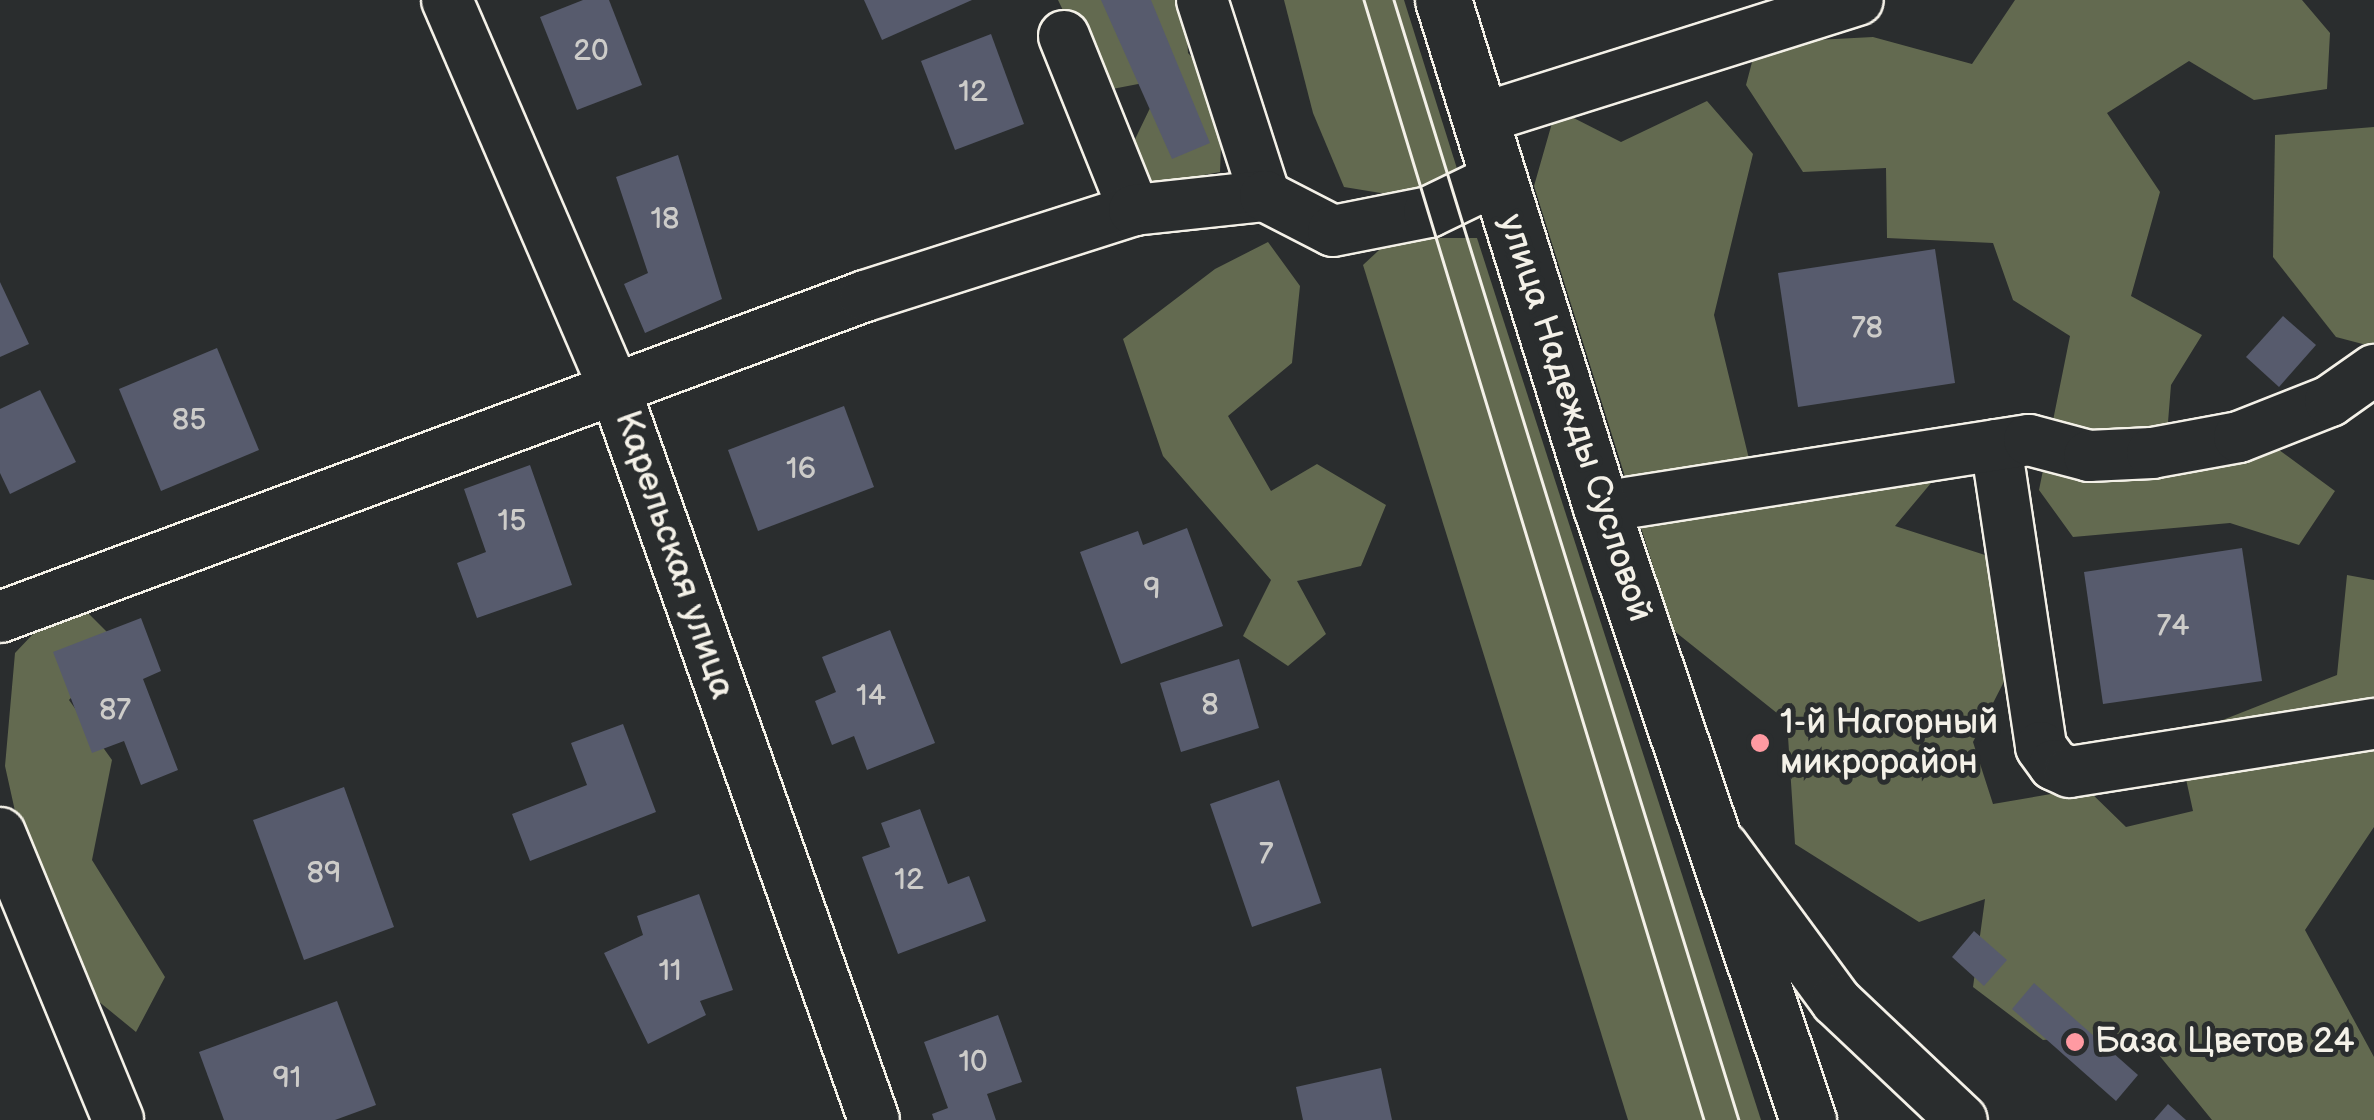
<!DOCTYPE html>
<meta charset="utf-8">
<style>
body{margin:0}
#map{position:relative;width:2374px;height:1120px;overflow:hidden;background:#2a2d2e;font-family:"Balsamiq Sans",sans-serif}
div>[style]{position:absolute}
[style*='--x']{left:calc(var(--x)*1px);top:calc(var(--y)*1px);width:calc(var(--w)*1px);rotate:calc(var(--a)*1deg)}
.green>*{inset:0;background:#636a50}
.building>*{inset:0;background:#575b6d}
.roads{filter:drop-shadow(2px 0 #f4f1e8) drop-shadow(-2px 0 #f4f1e8) drop-shadow(0 2px #f4f1e8) drop-shadow(0 -2px #f4f1e8)}
.minor>*{height:50px;margin:-25px;padding:0 25px;transform-origin:25px;border-radius:25px;background:#2a2d2e}
.major>*{height:55px;margin:-27.5px;padding:0 27.5px;transform-origin:27.5px;border-radius:27.5px;background:#2a2d2e}
.tram>*{height:2.5px;margin:-1.25px;padding:0 1.25px;transform-origin:1.25px;border-radius:1.25px;background:#f4f1e8}
.dots>*{width:28px;height:28px;translate:-50% -50%;box-sizing:border-box;border:5px solid #2a2d2e;border-radius:50%}
span{translate:-50% -50%;white-space:nowrap;text-align:center;line-height:1.15;-webkit-text-stroke:10px #2a2d2e;paint-order:stroke}
.number-label{font-size:30px;color:#cdccc9}
.number-label span{-webkit-text-stroke-width:0}
.street-label{font-size:35px;color:#f4f1e8}
.poi-label{font-size:35px;color:#f4f1e8}
.left{translate:0 -50%;text-align:left}
</style>
<div id="map">
<div class="green">
<i style="clip-path:polygon(1058px 0,1185px 0,1188px 53px,1223px 92px,1220px 172px,1140px 187px,1125px 160px,1164px 79px,1102px 91px)"></i>
<i style="clip-path:polygon(1284px 0,1404px 0,1459px 175px,1393px 195px,1344px 187px,1313px 113px)"></i>
<i style="clip-path:polygon(2015px 0,2302px 0,2330px 33px,2327px 89px,2254px 100px,2189px 61px,2107px 113px,2160px 192px,2131px 296px,2202px 335px,2171px 385px,2164px 472px,2275px 447px,2335px 491px,2299px 545px,2230px 523px,2073px 537px,2039px 490px,2070px 336px,2013px 300px,1993px 243px,1887px 238px,1886px 168px,1803px 172px,1746px 85px,1757px 43px,1873px 37px,1972px 64px)"></i>
<i style="clip-path:polygon(1707px 101px,1753px 154px,1714px 315px,1750px 463px,1947px 464px,1895px 526px,1985px 555px,2011px 668px,1973px 742px,1993px 804px,2086px 788px,2126px 827px,2193px 811px,2177px 738px,2337px 675px,2347px 575px,2374px 580px,2374px 827px,2305px 930px,2374px 1057px,2374px 1120px,2212px 1120px,2141px 1033px,2043px 1040px,1973px 987px,1985px 899px,1919px 922px,1795px 844px,1787px 721px,1673px 630px,1534px 186px,1556px 109px,1621px 142px)"></i>
<i style="clip-path:polygon(2374px 127px,2374px 347px,2336px 337px,2273px 257px,2275px 135px)"></i>
<i style="clip-path:polygon(1392px 238px,1477px 238px,1761px 1120px,1628px 1120px,1363px 265px)"></i>
<i style="clip-path:polygon(1268px 242px,1300px 286px,1292px 363px,1228px 416px,1271px 491px,1317px 464px,1386px 505px,1361px 566px,1297px 581px,1326px 634px,1288px 666px,1243px 636px,1271px 580px,1163px 456px,1123px 339px,1215px 269px)"></i>
<i style="clip-path:polygon(70px 595px,120px 645px,69px 700px,112px 760px,92px 860px,165px 977px,136px 1032px,48px 960px,5px 766px,15px 653px)"></i>
</div>
<div class="building">
<i style="clip-path:polygon(583px 0,609px 0,642px 85px,577px 110px,540px 17px)"></i>
<i style="clip-path:polygon(864px 0,972px 0,882px 40px)"></i>
<i style="clip-path:polygon(1101px 0,1151px 0,1210px 143px,1172px 159px)"></i>
<i style="clip-path:polygon(991px 34px,1024px 124px,955px 150px,921px 61px)"></i>
<i style="clip-path:polygon(678px 155px,722px 299px,645px 333px,624px 284px,648px 273px,616px 177px)"></i>
<i style="clip-path:polygon(1935px 249px,1955px 383px,1798px 407px,1778px 273px)"></i>
<i style="clip-path:polygon(0 282px,29px 344px,0 357px)"></i>
<i style="clip-path:polygon(2283px 316px,2316px 345px,2279px 387px,2246px 357px)"></i>
<i style="clip-path:polygon(217px 348px,259px 450px,161px 491px,119px 389px)"></i>
<i style="clip-path:polygon(40px 390px,76px 462px,10px 494px,0 473px,0 409px)"></i>
<i style="clip-path:polygon(844px 406px,874px 487px,758px 531px,728px 450px)"></i>
<i style="clip-path:polygon(530px 465px,572px 585px,477px 618px,457px 563px,486px 552px,464px 489px)"></i>
<i style="clip-path:polygon(1187px 528px,1223px 626px,1121px 664px,1080px 552px,1138px 531px,1143px 545px)"></i>
<i style="clip-path:polygon(2242px 548px,2262px 681px,2103px 704px,2084px 572px)"></i>
<i style="clip-path:polygon(141px 618px,161px 671px,143px 679px,178px 770px,141px 785px,124px 741px,92px 753px,53px 652px)"></i>
<i style="clip-path:polygon(890px 630px,935px 743px,867px 770px,854px 736px,832px 745px,815px 701px,836px 692px,822px 657px)"></i>
<i style="clip-path:polygon(1239px 659px,1259px 728px,1181px 752px,1160px 683px)"></i>
<i style="clip-path:polygon(623px 724px,656px 812px,530px 861px,512px 814px,587px 785px,571px 743px)"></i>
<i style="clip-path:polygon(1279px 780px,1321px 903px,1252px 927px,1210px 804px)"></i>
<i style="clip-path:polygon(344px 787px,394px 927px,304px 960px,253px 820px)"></i>
<i style="clip-path:polygon(920px 809px,948px 884px,969px 876px,986px 921px,898px 954px,862px 857px,890px 847px,881px 823px)"></i>
<i style="clip-path:polygon(699px 894px,733px 990px,700px 1001px,706px 1015px,648px 1044px,604px 953px,643px 935px,637px 916px)"></i>
<i style="clip-path:polygon(1974px 931px,2007px 960px,1984px 986px,1952px 957px)"></i>
<i style="clip-path:polygon(2034px 983px,2138px 1075px,2116px 1101px,2012px 1009px)"></i>
<i style="clip-path:polygon(337px 1001px,376px 1105px,335px 1120px,224px 1120px,199px 1052px)"></i>
<i style="clip-path:polygon(998px 1015px,1022px 1082px,987px 1094px,996px 1120px,934px 1120px,932px 1114px,948px 1108px,924px 1042px)"></i>
<i style="clip-path:polygon(1381px 1068px,1392px 1120px,1303px 1120px,1296px 1087px)"></i>
<i style="clip-path:polygon(2168px 1104px,2186px 1120px,2154px 1120px)"></i>
</div>
<div class="roads">
<div class="minor">
<i style="--x:447;--y:0;--w:427;--a:66.7"></i>
<i style="--x:616;--y:392;--w:772;--a:70.49"></i>
<i style="--x:1202;--y:0;--w:206;--a:72.2"></i>
<i style="--x:1064;--y:36;--w:188;--a:68.1"></i>
<i style="--x:1480;--y:119;--w:396;--a:-17.5"></i>
<i style="--x:1996;--y:445;--w:305;--a:81.5"></i>
<i style="--x:2041;--y:747;--w:22;--a:54"></i>
<i style="--x:2054;--y:765;--w:17;--a:24"></i>
<i style="--x:2070;--y:772;--w:308;--a:-9"></i>
<i style="--x:1601;--y:507;--w:433;--a:-8.9"></i>
<i style="--x:2029;--y:440;--w:62;--a:14.9"></i>
<i style="--x:2089;--y:456;--w:63;--a:-2.7"></i>
<i style="--x:2152;--y:453;--w:88;--a:-10.4"></i>
<i style="--x:2239;--y:437;--w:98;--a:-21.6"></i>
<i style="--x:2330;--y:401;--w:54;--a:-35.2"></i>
<i style="--x:0;--y:617;--w:923;--a:-20.36"></i>
<i style="--x:865;--y:296;--w:282;--a:-17.7"></i>
<i style="--x:1134;--y:210;--w:132;--a:-6.1"></i>
<i style="--x:1265;--y:196;--w:76;--a:27.2"></i>
<i style="--x:1333;--y:231;--w:98;--a:-11.2"></i>
<i style="--x:1429;--y:212;--w:78;--a:-25.9"></i>
<i style="--x:0;--y:833;--w:310;--a:67.6"></i>
<i style="--x:1723;--y:847;--w:191;--a:53.7"></i>
<i style="--x:1836;--y:1001;--w:173;--a:43.4"></i>
</div>
<div class="major">
<i style="--x:1443;--y:0;--w:531;--a:72.69"></i>
<i style="--x:1601;--y:507;--w:647;--a:71.34"></i>
</div>
</div>
<div class="tram">
<i style="--x:1364;--y:0;--w:1170;--a:73.11"></i>
<i style="--x:1394;--y:0;--w:1172;--a:72.88"></i>
</div>
<div class="dots">
<i style="left:1760px;top:743px;background:#ff9aa2"></i>
<i style="left:2075px;top:1042px;background:#ff9aa2"></i>
</div>
<div class="number-label">
<span style="left:591px;top:51px">20</span>
<span style="left:973px;top:92px">12</span>
<span style="left:665px;top:219px">18</span>
<span style="left:1867px;top:328px">78</span>
<span style="left:189px;top:420px">85</span>
<span style="left:801px;top:469px">16</span>
<span style="left:512px;top:521px">15</span>
<span style="left:1152px;top:589px">9</span>
<span style="left:2173px;top:626px">74</span>
<span style="left:871px;top:696px">14</span>
<span style="left:1210px;top:705px">8</span>
<span style="left:115px;top:710px">87</span>
<span style="left:1266px;top:854px">7</span>
<span style="left:324px;top:873px">89</span>
<span style="left:909px;top:880px">12</span>
<span style="left:670px;top:971px">11</span>
<span style="left:973px;top:1062px">10</span>
<span style="left:287px;top:1078px">91</span>
</div>
<div class="street-label">
<span style="left:1575px;top:418px;rotate:72deg">улица Надежды Сусловой</span>
<span style="left:674px;top:555px;rotate:71deg">Карельская улица</span>
</div>
<div class="poi-label">
<span class="left" style="left:1780px;top:743px">1-й Нагорный<br>микрорайон</span>
<span class="left" style="left:2095px;top:1042px">База Цветов 24</span>
</div>
</div>
